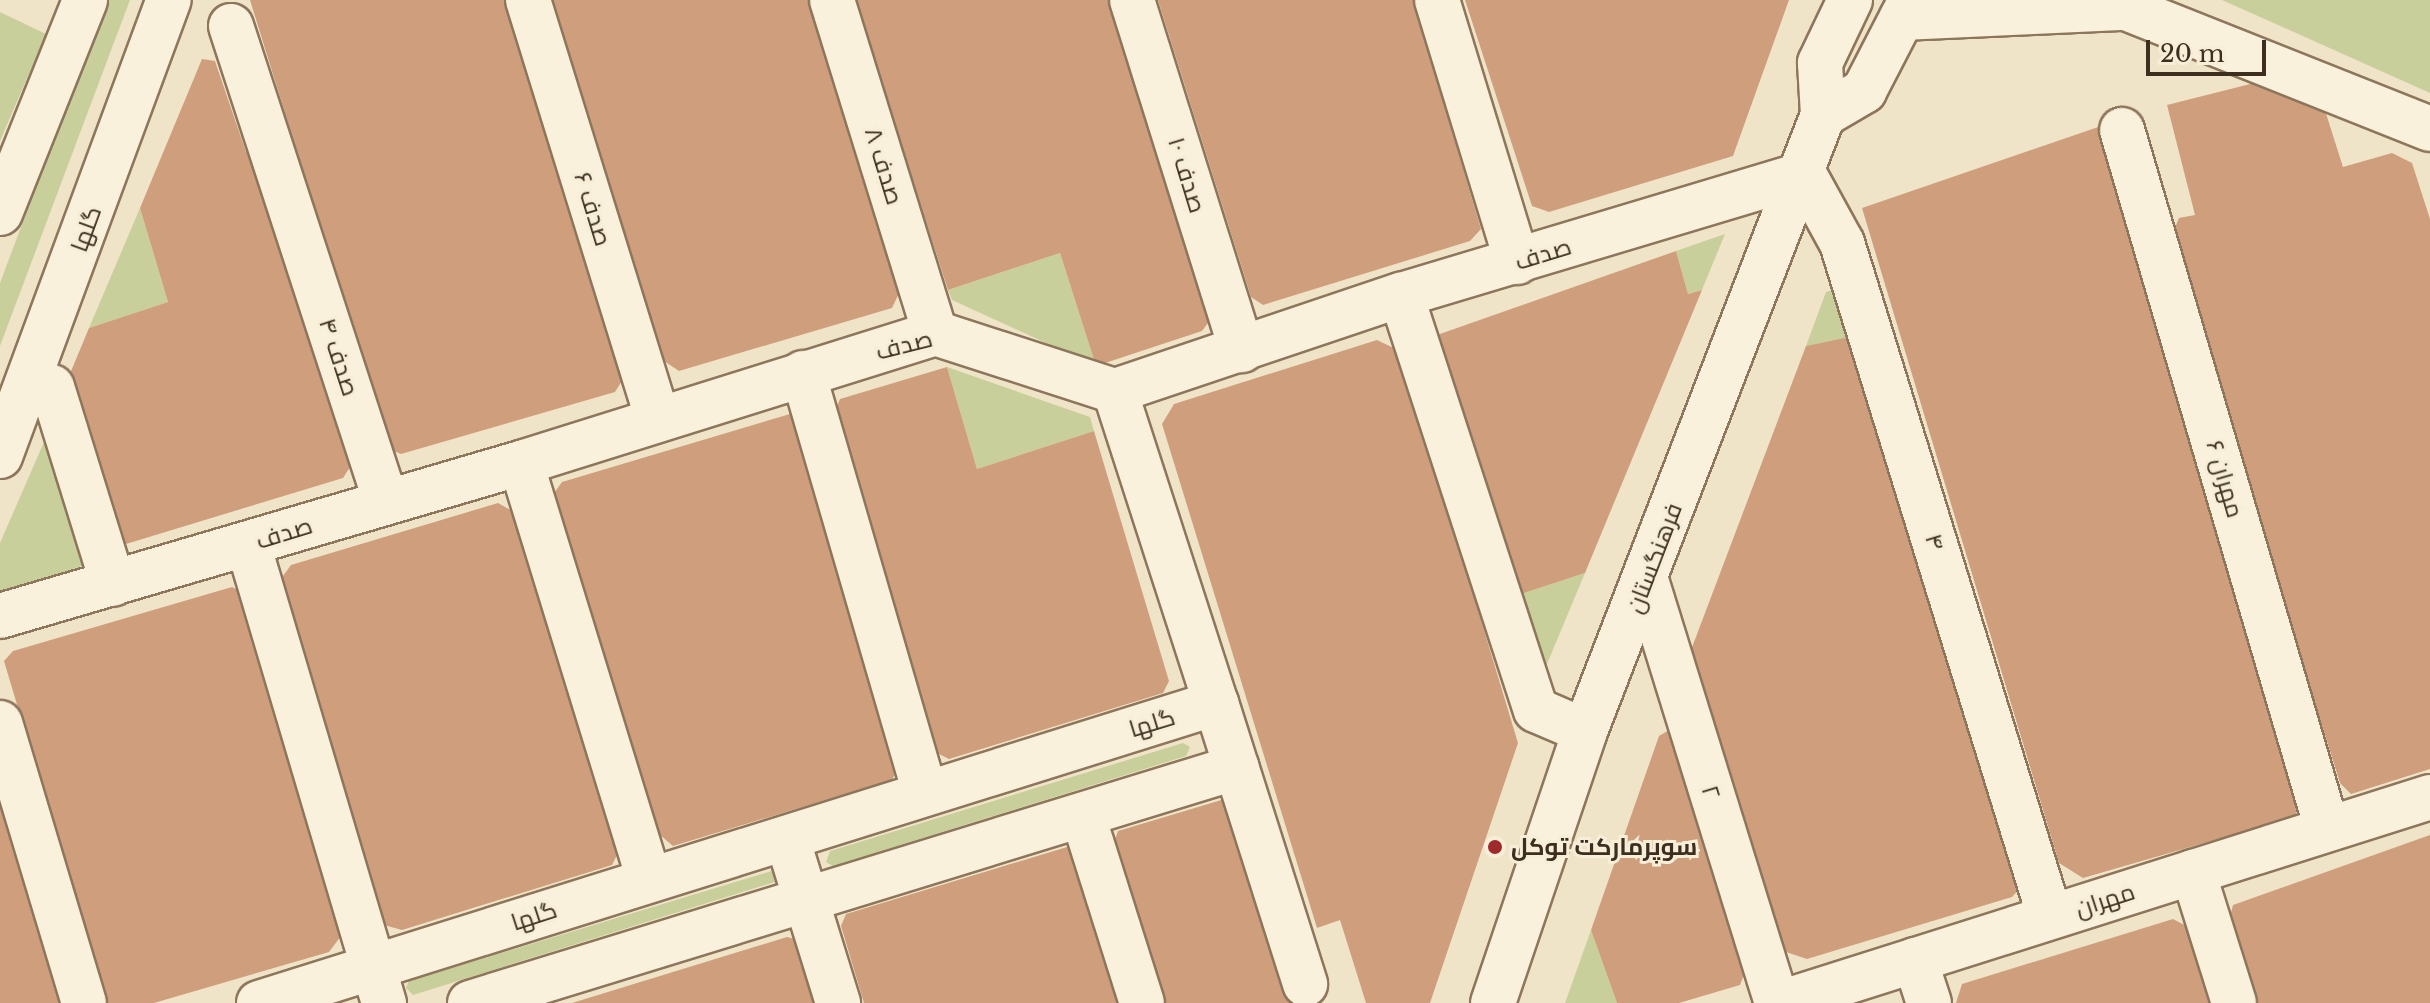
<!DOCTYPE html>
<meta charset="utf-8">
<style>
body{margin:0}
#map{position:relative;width:2430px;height:1003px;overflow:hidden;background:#f0e4c8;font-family:"Libre Baskerville",Cairo,serif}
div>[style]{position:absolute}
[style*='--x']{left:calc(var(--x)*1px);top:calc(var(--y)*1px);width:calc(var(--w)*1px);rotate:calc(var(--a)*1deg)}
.green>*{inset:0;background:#c9cf9b}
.building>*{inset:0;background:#cf9f7d}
.roads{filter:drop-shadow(2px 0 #8d765c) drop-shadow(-2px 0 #8d765c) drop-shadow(0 2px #8d765c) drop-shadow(0 -2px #8d765c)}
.minor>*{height:44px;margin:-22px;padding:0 22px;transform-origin:22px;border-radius:22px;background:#faf1dc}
.secondary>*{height:44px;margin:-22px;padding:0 22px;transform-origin:22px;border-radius:22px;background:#faf1dc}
.dots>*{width:22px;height:22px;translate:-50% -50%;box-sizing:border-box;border:4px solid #f7eed8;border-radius:50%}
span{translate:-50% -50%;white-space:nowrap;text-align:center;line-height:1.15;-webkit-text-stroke:6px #f7eed8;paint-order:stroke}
.street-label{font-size:24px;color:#3d2e20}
.poi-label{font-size:24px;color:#3d2e20;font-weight:700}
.left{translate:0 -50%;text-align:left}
.scale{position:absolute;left:2146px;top:40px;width:120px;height:36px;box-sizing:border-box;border:4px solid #3d2e20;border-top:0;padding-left:10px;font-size:24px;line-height:28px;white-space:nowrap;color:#3d2e20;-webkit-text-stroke:6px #f7eed8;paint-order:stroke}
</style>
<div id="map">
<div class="green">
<i style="clip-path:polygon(106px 0,130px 0,0 346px,0 283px)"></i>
<i style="clip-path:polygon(2222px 0,2430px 0,2430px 93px)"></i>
<i style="clip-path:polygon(0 12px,46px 34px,0 141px)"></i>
<i style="clip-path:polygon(140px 208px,168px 302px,89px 328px)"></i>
<i style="clip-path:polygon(1725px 234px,1702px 290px,1688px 294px,1676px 251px)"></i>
<i style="clip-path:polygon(1060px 253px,1096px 366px,952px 300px,948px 290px)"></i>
<i style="clip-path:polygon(1839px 288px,1853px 336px,1806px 346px,1826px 292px)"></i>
<i style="clip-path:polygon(947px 367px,1090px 417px,1094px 431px,977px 469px)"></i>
<i style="clip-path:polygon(54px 419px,93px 562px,0 594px,0 543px)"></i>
<i style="clip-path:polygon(1585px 573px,1547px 664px,1537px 668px,1515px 596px)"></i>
<i style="clip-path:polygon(1183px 743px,1190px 747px,1186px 756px,833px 866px,826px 862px,830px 851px)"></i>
<i style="clip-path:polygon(775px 870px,778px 881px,413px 995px,406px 988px,409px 981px)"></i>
<i style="clip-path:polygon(1591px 930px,1617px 1003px,1565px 1003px)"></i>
</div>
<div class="building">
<i style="clip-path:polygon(250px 0,513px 0,625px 376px,615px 392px,401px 454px,389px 449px)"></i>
<i style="clip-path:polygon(552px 0,813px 0,902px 287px,892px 308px,679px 371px,664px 361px)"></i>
<i style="clip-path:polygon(855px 0,1113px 0,1211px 319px,1202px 331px,1096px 366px,1060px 253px,948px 290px)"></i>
<i style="clip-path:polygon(1158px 0,1413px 0,1481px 229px,1470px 241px,1263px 305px,1251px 297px)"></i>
<i style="clip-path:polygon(1465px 0,1789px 0,1733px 156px,1549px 212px,1532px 206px)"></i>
<i style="clip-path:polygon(202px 59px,215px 61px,246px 152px,259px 148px,352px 464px,343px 478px,126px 544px,113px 535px,69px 376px,89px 328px,168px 302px,140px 208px)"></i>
<i style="clip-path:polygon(2274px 78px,2323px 104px,2343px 167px,2392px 153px,2412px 163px,2430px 219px,2430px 769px,2351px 794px,2340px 783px,2170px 240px,2179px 218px,2195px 215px,2167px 105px)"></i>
<i style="clip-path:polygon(2104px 125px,2305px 796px,2294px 817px,2083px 878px,2059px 863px,1862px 208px)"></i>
<i style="clip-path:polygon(1676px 251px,1688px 294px,1702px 290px,1585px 573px,1515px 596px,1437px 335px)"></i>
<i style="clip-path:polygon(1853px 336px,2023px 885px,2012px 897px,1807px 959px,1786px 952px,1691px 650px,1806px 346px)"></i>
<i style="clip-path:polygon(1377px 340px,1400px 351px,1518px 743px,1430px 1003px,1366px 1003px,1340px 920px,1317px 928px,1162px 424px,1174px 404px)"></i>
<i style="clip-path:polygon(947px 367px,977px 469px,1094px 431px,1169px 681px,1163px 693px,949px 759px,937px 753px,834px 413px,840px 399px)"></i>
<i style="clip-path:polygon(790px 414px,898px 768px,892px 780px,673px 846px,660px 835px,554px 493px,562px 482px)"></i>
<i style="clip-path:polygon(498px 503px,523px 517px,619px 851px,612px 865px,402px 930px,384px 925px,280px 580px,291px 565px)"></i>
<i style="clip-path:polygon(232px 587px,242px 592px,341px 936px,329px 952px,154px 1003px,106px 1003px,4px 661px,13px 651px)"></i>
<i style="clip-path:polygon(1669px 730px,1745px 972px,1740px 985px,1679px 1003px,1617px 1003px,1591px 930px,1659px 736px)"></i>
<i style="clip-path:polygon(0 798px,1px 798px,60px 1003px,0 1003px)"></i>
<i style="clip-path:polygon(1228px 798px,1303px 1003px,1164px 1003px,1114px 842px,1118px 831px)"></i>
<i style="clip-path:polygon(2430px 835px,2430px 1003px,2255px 1003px,2229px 920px,2233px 905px)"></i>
<i style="clip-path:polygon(1067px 847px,1075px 853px,1120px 1003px,864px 1003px,841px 926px,846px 914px)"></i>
<i style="clip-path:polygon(2173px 919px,2194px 930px,2216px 1003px,1956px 1003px,1962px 984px)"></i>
<i style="clip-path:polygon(787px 937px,795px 939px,816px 1003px,572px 1003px)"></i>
</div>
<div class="roads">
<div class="minor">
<i style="--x:528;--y:0;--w:437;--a:72.8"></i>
<i style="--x:832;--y:0;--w:349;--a:72.8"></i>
<i style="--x:1132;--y:0;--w:367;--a:72.6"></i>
<i style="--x:1437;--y:0;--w:274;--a:73"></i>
<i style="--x:1850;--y:0;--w:70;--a:115.5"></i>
<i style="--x:1820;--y:63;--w:52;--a:86.7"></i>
<i style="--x:1823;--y:115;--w:48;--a:-30.3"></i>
<i style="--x:1864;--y:91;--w:102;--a:-62.7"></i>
<i style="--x:1902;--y:18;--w:224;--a:-2.6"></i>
<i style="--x:2126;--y:8;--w:327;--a:21.7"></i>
<i style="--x:231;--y:26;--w:501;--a:71.96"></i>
<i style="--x:2122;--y:130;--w:728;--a:73.65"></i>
<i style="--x:1401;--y:295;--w:436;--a:72"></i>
<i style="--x:1536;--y:710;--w:53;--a:23.2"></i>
<i style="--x:803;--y:373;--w:436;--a:73.8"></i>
<i style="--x:52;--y:387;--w:206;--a:72.8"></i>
<i style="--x:1115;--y:391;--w:328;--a:72.1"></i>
<i style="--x:521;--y:463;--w:435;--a:72.9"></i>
<i style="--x:248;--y:544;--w:479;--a:73.5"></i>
<i style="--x:1646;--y:580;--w:443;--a:72.8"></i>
<i style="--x:0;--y:616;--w:543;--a:-16.37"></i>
<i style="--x:521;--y:463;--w:434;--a:-17.4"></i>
<i style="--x:935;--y:333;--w:189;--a:17.9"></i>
<i style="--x:1115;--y:391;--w:302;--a:-18.6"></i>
<i style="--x:1401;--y:295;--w:421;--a:-16.7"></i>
<i style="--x:1804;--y:174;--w:79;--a:61.2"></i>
<i style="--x:1842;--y:243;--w:705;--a:72.85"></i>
<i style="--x:0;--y:723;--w:292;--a:73.3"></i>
<i style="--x:1083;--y:816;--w:196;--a:72.5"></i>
<i style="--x:787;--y:838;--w:173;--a:72.8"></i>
<i style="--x:2193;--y:872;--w:137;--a:72.6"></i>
<i style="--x:1915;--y:960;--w:45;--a:72"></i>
<i style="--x:259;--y:1003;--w:1003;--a:-17.41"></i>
<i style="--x:1216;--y:703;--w:295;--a:72.4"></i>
<i style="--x:470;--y:1003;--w:802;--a:-17.1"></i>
<i style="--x:1493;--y:1003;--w:287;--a:-71.3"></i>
<i style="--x:1585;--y:731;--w:660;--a:-68.88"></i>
<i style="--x:1780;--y:1003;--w:682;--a:-17.58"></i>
</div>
<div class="secondary">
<i style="--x:0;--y:213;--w:229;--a:-68.2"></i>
<i style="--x:0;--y:456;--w:486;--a:-69.7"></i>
</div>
</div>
<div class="dots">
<i style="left:1495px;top:847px;background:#9e2a2b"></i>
</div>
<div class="street-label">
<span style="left:884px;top:166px;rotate:73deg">صدف ۸</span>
<span style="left:1187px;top:175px;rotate:73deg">صدف ۱۰</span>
<span style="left:593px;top:209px;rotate:73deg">صدف ۶</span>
<span style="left:86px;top:229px;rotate:-70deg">گلها</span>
<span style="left:1543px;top:254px;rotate:-17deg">صدف</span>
<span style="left:904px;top:345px;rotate:-14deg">صدف</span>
<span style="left:339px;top:357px;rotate:72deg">صدف ۴</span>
<span style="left:2225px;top:479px;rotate:74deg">مهران ۶</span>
<span style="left:284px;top:533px;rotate:-17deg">صدف</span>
<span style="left:1935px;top:542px;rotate:73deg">۴</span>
<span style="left:1654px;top:558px;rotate:-69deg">فرهنگستان</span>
<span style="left:1152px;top:723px;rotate:-17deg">گلها</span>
<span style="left:1711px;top:792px;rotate:73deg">۲</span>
<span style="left:2105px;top:900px;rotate:-18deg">مهران</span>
<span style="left:534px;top:916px;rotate:-18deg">گلها</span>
</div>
<div class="poi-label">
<span class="left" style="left:1511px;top:847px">سوپرمارکت توکل</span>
</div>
<div class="scale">20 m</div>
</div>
